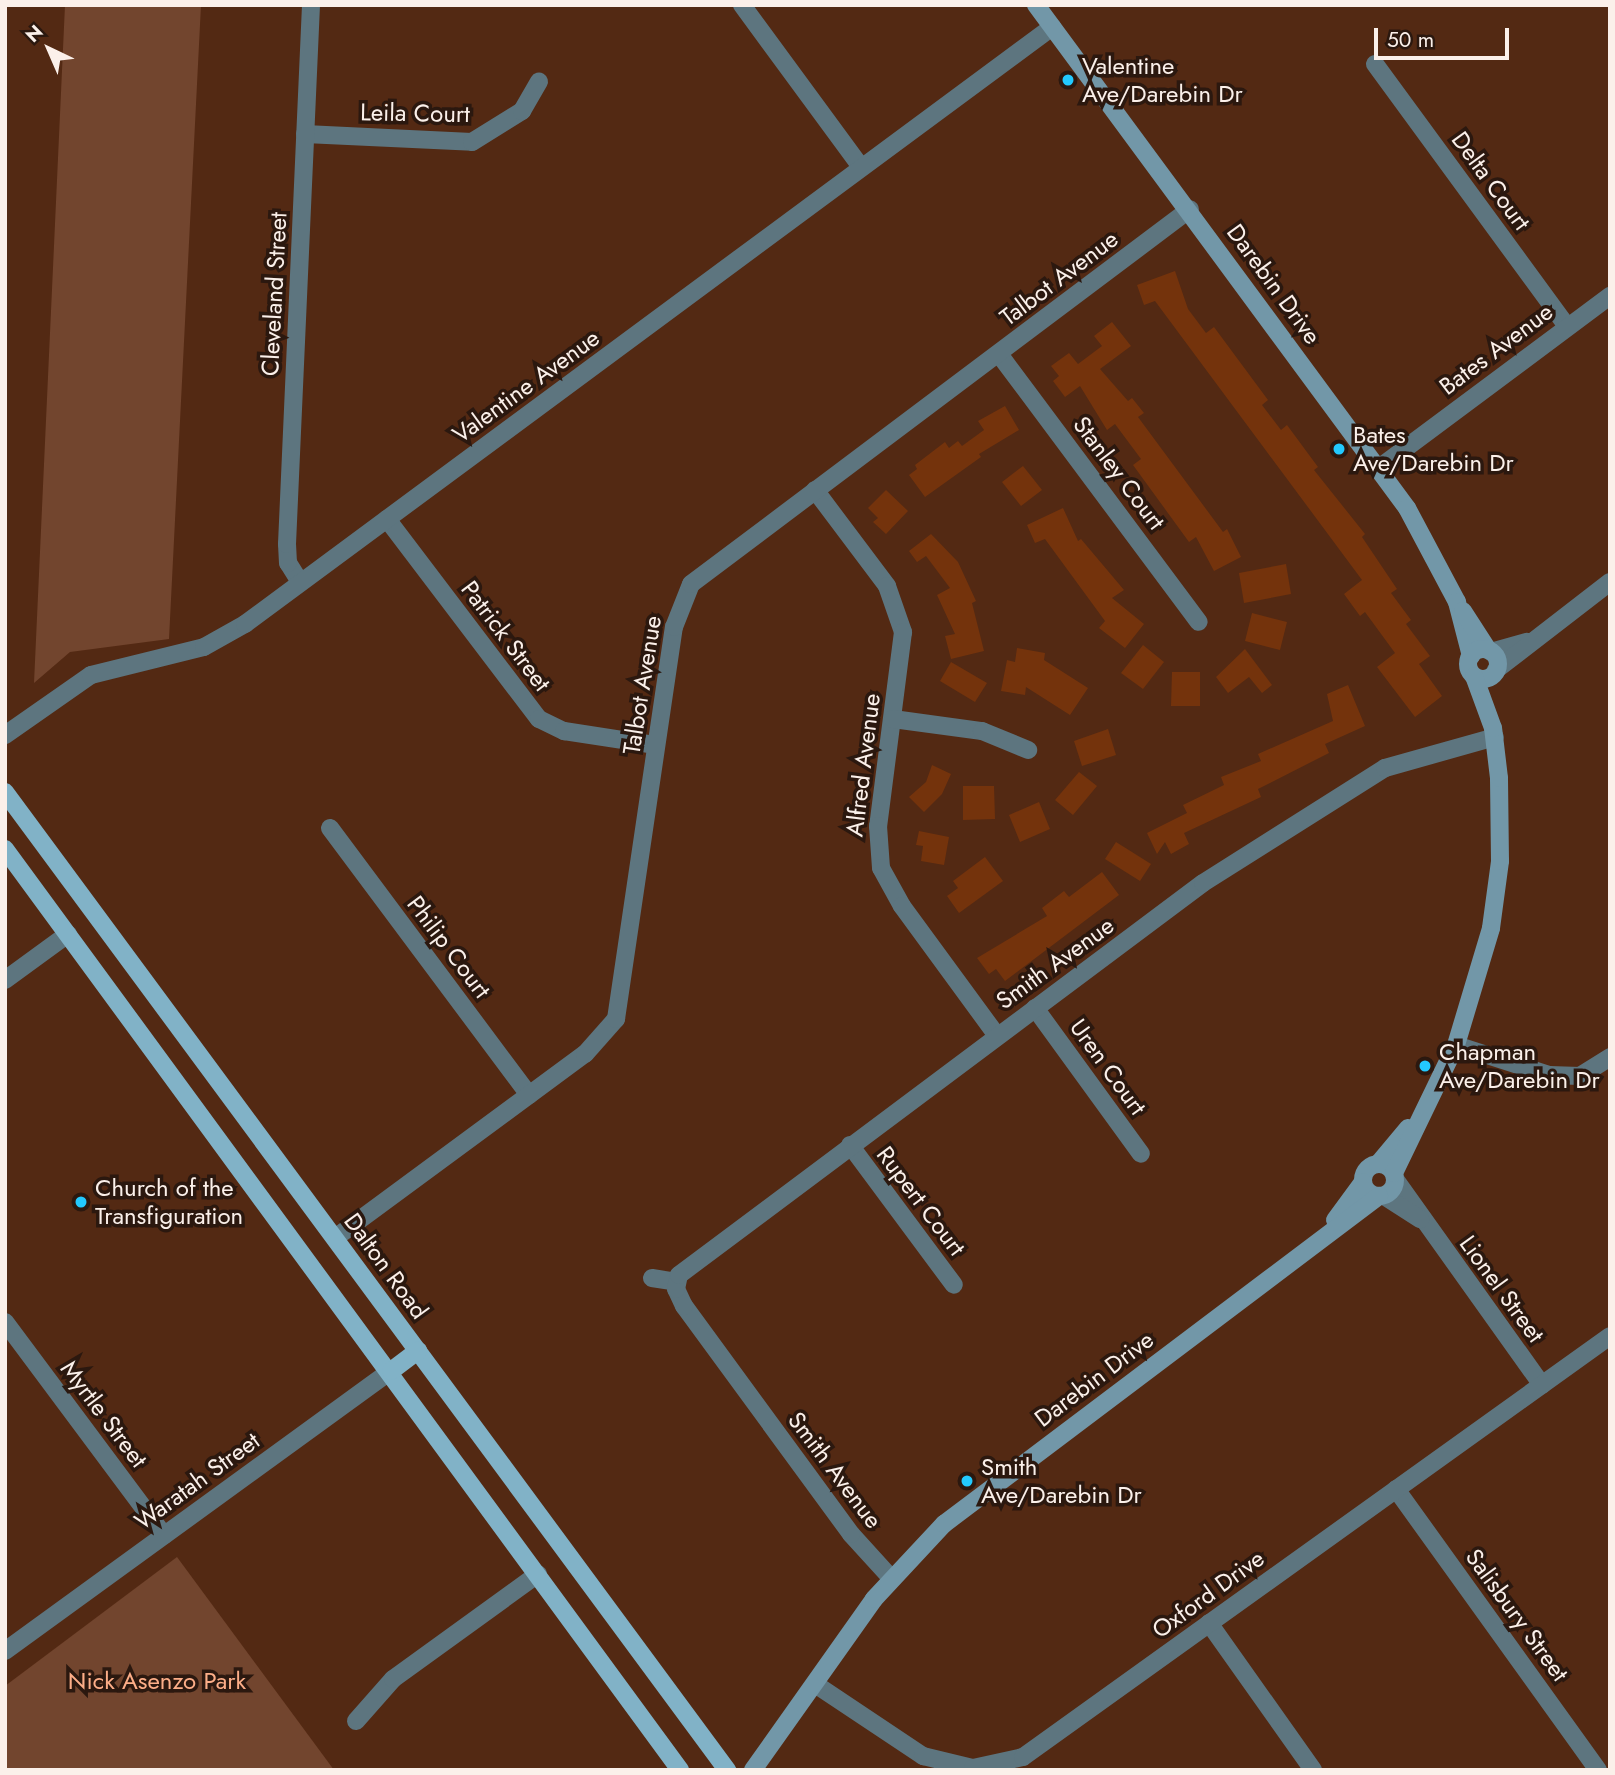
<!DOCTYPE html>
<style>
body{margin:0}
#map{position:relative;width:1615px;height:1775px;overflow:hidden;background:#532913;font-family:Jost,sans-serif}
div>[style]{position:absolute}
[style*='--x']{left:calc(var(--x)*1px);top:calc(var(--y)*1px);width:calc(var(--w)*1px);rotate:calc(var(--a)*1deg)}
.green>*{inset:0;background:#72452e}
.building>*{inset:0;background:#74330c}
.street>*{height:18px;margin:-9px;padding:0 9px;transform-origin:9px;border-radius:9px;background:#5d757f}
.secondary>*{height:18px;margin:-9px;padding:0 9px;transform-origin:9px;border-radius:9px;background:#7297a8}
.secondary>.ring{margin:-9px;padding:0;box-sizing:content-box;background:none;border:18px solid #7297a8;border-radius:50%}
.primary>*{height:18px;margin:-9px;padding:0 9px;transform-origin:9px;border-radius:9px;background:#81b2c7}
.dots>*{width:19px;height:19px;translate:-50% -50%;box-sizing:border-box;border:4px solid #2b180f;border-radius:50%}
span{translate:-50% -50%;white-space:nowrap;text-align:center;line-height:1.15;-webkit-text-stroke:7px #2b180f;paint-order:stroke}
.poi-label{font-size:24px;color:#fbf0ea}
.left{translate:0 -50%;text-align:left}
.street-label{font-size:24px;color:#fbf0ea}
.park-label{font-size:24px;color:#fdae88}
.frame{position:absolute;inset:0;border:7px solid #fbf0ea;pointer-events:none}
.north{position:absolute;left:14px;top:14px;width:70px;height:70px;-webkit-text-stroke:5px #2b180f;paint-order:stroke;rotate:316deg;font-size:19px;font-weight:700;line-height:28px;text-align:center;color:#fbf0ea}
.north::after{content:'';display:block;margin:auto;width:24px;height:32px;background:#fbf0ea;clip-path:polygon(50% 0,100% 100%,50% 72%,0 100%)}
.scale{position:absolute;left:1374px;top:28px;width:135px;height:32px;box-sizing:border-box;border:4px solid #fbf0ea;border-top:0;padding-left:9px;font-size:21px;line-height:24px;white-space:nowrap;color:#fbf0ea;-webkit-text-stroke:5px #2b180f;paint-order:stroke}
</style>
<div id="map">
<div class="green">
<i style="clip-path:polygon(65px 5px,201px 5px,169px 639px,70px 652px,34px 683px)"></i>
<i style="clip-path:polygon(177px 1557px,334px 1770px,5px 1770px,5px 1686px)"></i>
</div>
<div class="building">
<i style="clip-path:polygon(1175px 271px,1188px 309px,1206px 333px,1214px 327px,1268px 400px,1262px 405px,1281px 430px,1287px 425px,1318px 467px,1314px 470px,1365px 534px,1362px 537px,1397px 589px,1391px 593px,1411px 620px,1406px 624px,1430px 656px,1419px 664px,1442px 696px,1415px 717px,1377px 667px,1395px 653px,1365px 612px,1360px 616px,1344px 594px,1362px 580px,1155px 301px,1144px 305px,1137px 285px)"></i>
<i style="clip-path:polygon(1112px 322px,1131px 346px,1100px 369px,1128px 401px,1132px 398px,1144px 413px,1138px 417px,1223px 532px,1227px 529px,1241px 557px,1214px 571px,1196px 537px,1189px 542px,1133px 465px,1141px 459px,1115px 424px,1107px 430px,1080px 386px,1065px 397px,1053px 381px,1059px 376px,1051px 366px,1069px 353px,1078px 364px,1102px 346px,1094px 336px)"></i>
<i style="clip-path:polygon(1005px 406px,1019px 430px,979px 454px,981px 457px,925px 497px,909px 475px,917px 469px,915px 465px,945px 442px,949px 448px,958px 441px,962px 446px,984px 430px,978px 421px)"></i>
<i style="clip-path:polygon(1023px 466px,1042px 490px,1021px 506px,1002px 482px)"></i>
<i style="clip-path:polygon(886px 490px,908px 511px,886px 534px,873px 522px,878px 518px,868px 508px)"></i>
<i style="clip-path:polygon(1063px 508px,1078px 541px,1081px 539px,1124px 590px,1112px 598px,1144px 624px,1125px 648px,1099px 628px,1105px 621px,1045px 539px,1035px 543px,1027px 525px)"></i>
<i style="clip-path:polygon(931px 534px,958px 562px,976px 601px,972px 603px,984px 651px,951px 659px,945px 636px,955px 634px,937px 595px,950px 588px,926px 556px,917px 562px,909px 551px)"></i>
<i style="clip-path:polygon(1286px 564px,1291px 594px,1244px 603px,1239px 573px)"></i>
<i style="clip-path:polygon(1252px 613px,1287px 622px,1280px 650px,1245px 641px)"></i>
<i style="clip-path:polygon(1143px 645px,1164px 662px,1143px 689px,1121px 673px)"></i>
<i style="clip-path:polygon(1017px 648px,1045px 653px,1044px 660px,1088px 688px,1070px 715px,1026px 687px,1025px 695px,1001px 691px,1007px 660px,1015px 662px)"></i>
<i style="clip-path:polygon(1245px 649px,1272px 685px,1262px 693px,1249px 677px,1228px 693px,1216px 677px)"></i>
<i style="clip-path:polygon(951px 662px,987px 683px,975px 702px,940px 681px)"></i>
<i style="clip-path:polygon(1172px 672px,1200px 672px,1200px 706px,1171px 706px)"></i>
<i style="clip-path:polygon(1348px 685px,1365px 726px,1325px 744px,1329px 753px,1258px 789px,1261px 797px,1184px 833px,1189px 844px,1171px 854px,1165px 842px,1157px 854px,1147px 833px,1187px 813px,1183px 805px,1224px 785px,1221px 777px,1261px 761px,1258px 754px,1333px 721px,1327px 694px)"></i>
<i style="clip-path:polygon(1108px 729px,1116px 755px,1082px 766px,1074px 741px)"></i>
<i style="clip-path:polygon(932px 765px,951px 774px,942px 794px,924px 812px,909px 797px,926px 782px)"></i>
<i style="clip-path:polygon(1079px 772px,1097px 786px,1073px 815px,1055px 800px)"></i>
<i style="clip-path:polygon(963px 786px,994px 786px,995px 819px,963px 820px)"></i>
<i style="clip-path:polygon(1039px 802px,1050px 829px,1020px 842px,1009px 815px)"></i>
<i style="clip-path:polygon(919px 831px,949px 837px,944px 865px,921px 861px,923px 846px,916px 845px)"></i>
<i style="clip-path:polygon(1116px 842px,1151px 864px,1140px 881px,1105px 859px)"></i>
<i style="clip-path:polygon(985px 857px,1003px 881px,959px 913px,947px 896px,958px 888px,953px 881px)"></i>
<i style="clip-path:polygon(1102px 872px,1119px 895px,1005px 981px,996px 969px,989px 974px,977px 958px,1047px 916px,1042px 908px,1064px 891px,1069px 897px)"></i>
</div>
<div class="street">
<i style="--x:742;--y:5;--w:201;--a:53.7"></i>
<i style="--x:1375;--y:64;--w:325;--a:53.8"></i>
<i style="--x:305;--y:134;--w:167;--a:2.7"></i>
<i style="--x:472;--y:142;--w:59;--a:-31.8"></i>
<i style="--x:522;--y:111;--w:34;--a:-60"></i>
<i style="--x:999;--y:354;--w:334;--a:53.3"></i>
<i style="--x:1379;--y:468;--w:288;--a:-36.7"></i>
<i style="--x:815;--y:490;--w:120;--a:53.1"></i>
<i style="--x:887;--y:586;--w:49;--a:70.8"></i>
<i style="--x:903;--y:632;--w:196;--a:97.3"></i>
<i style="--x:878;--y:826;--w:42;--a:85.9"></i>
<i style="--x:881;--y:868;--w:43;--a:61.1"></i>
<i style="--x:902;--y:906;--w:161;--a:53.8"></i>
<i style="--x:387;--y:519;--w:251;--a:52.8"></i>
<i style="--x:539;--y:719;--w:28;--a:26"></i>
<i style="--x:564;--y:731;--w:93;--a:8.7"></i>
<i style="--x:300;--y:582;--w:22;--a:-122"></i>
<i style="--x:288;--y:563;--w:19;--a:-93"></i>
<i style="--x:287;--y:544;--w:540;--a:-87.45"></i>
<i style="--x:1491;--y:652;--w:37;--a:-16"></i>
<i style="--x:1496;--y:670;--w:144;--a:-37.7"></i>
<i style="--x:893;--y:719;--w:90;--a:7.7"></i>
<i style="--x:982;--y:731;--w:50;--a:22.4"></i>
<i style="--x:5;--y:735;--w:105;--a:-34.9"></i>
<i style="--x:91;--y:675;--w:116;--a:-13.9"></i>
<i style="--x:204;--y:647;--w:47;--a:-29.3"></i>
<i style="--x:245;--y:624;--w:1004;--a:-36.49"></i>
<i style="--x:330;--y:828;--w:333;--a:53.3"></i>
<i style="--x:5;--y:980;--w:78;--a:-36.1"></i>
<i style="--x:1035;--y:1008;--w:180;--a:54"></i>
<i style="--x:1456;--y:1045;--w:98;--a:17.9"></i>
<i style="--x:1549;--y:1075;--w:31;--a:2"></i>
<i style="--x:1580;--y:1076;--w:36;--a:-32"></i>
<i style="--x:850;--y:1145;--w:174;--a:53.4"></i>
<i style="--x:1395;--y:1179;--w:253;--a:54.5"></i>
<i style="--x:1384;--y:1196;--w:43;--a:32.6"></i>
<i style="--x:335;--y:1238;--w:310;--a:-36.4"></i>
<i style="--x:585;--y:1054;--w:47;--a:-48.5"></i>
<i style="--x:616;--y:1019;--w:396;--a:-81.6"></i>
<i style="--x:674;--y:627;--w:46;--a:-68.4"></i>
<i style="--x:691;--y:584;--w:624;--a:-36.92"></i>
<i style="--x:652;--y:1278;--w:25;--a:9"></i>
<i style="--x:5;--y:1322;--w:266;--a:53.3"></i>
<i style="--x:1396;--y:1489;--w:346;--a:54.3"></i>
<i style="--x:891;--y:1578;--w:59;--a:-132.3"></i>
<i style="--x:851;--y:1534;--w:283;--a:-126.2"></i>
<i style="--x:684;--y:1306;--w:19;--a:-115"></i>
<i style="--x:676;--y:1289;--w:14;--a:-78"></i>
<i style="--x:679;--y:1275;--w:654;--a:-36.8"></i>
<i style="--x:1203;--y:883;--w:215;--a:-32.3"></i>
<i style="--x:1385;--y:768;--w:114;--a:-15.7"></i>
<i style="--x:1209;--y:1623;--w:180;--a:54.7"></i>
<i style="--x:5;--y:1651;--w:477;--a:-36"></i>
<i style="--x:815;--y:1684;--w:130;--a:33.7"></i>
<i style="--x:923;--y:1756;--w:51;--a:13.5"></i>
<i style="--x:973;--y:1768;--w:51;--a:-12.4"></i>
<i style="--x:1023;--y:1757;--w:722;--a:-35.65"></i>
<i style="--x:356;--y:1721;--w:56;--a:-48.6"></i>
<i style="--x:393;--y:1679;--w:179;--a:-35.9"></i>
</div>
<div class="secondary">
<i style="--x:1036;--y:5;--w:625;--a:53.59"></i>
<i style="--x:1407;--y:508;--w:106;--a:62"></i>
<i style="--x:1457;--y:602;--w:56;--a:75.5"></i>
<i style="--x:1463;--y:611;--w:46;--a:57.3"></i>
<i class="ring" style="left:1468px;top:649px;width:12px;height:12px"></i>
<i class="ring" style="left:1363px;top:1164px;width:14px;height:14px"></i>
<i style="--x:1378;--y:1164;--w:47;--a:-50.2"></i>
<i style="--x:1394;--y:1173;--w:142;--a:-64.2"></i>
<i style="--x:1456;--y:1045;--w:122;--a:-73.3"></i>
<i style="--x:1491;--y:928;--w:68;--a:-82.3"></i>
<i style="--x:1500;--y:861;--w:83;--a:-90.7"></i>
<i style="--x:1499;--y:778;--w:50;--a:-96.8"></i>
<i style="--x:1493;--y:728;--w:55;--a:-110.1"></i>
<i style="--x:1335;--y:1220;--w:47;--a:-53.6"></i>
<i style="--x:753;--y:1770;--w:209;--a:-54.7"></i>
<i style="--x:874;--y:1599;--w:103;--a:-47"></i>
<i style="--x:944;--y:1524;--w:545;--a:-37.02"></i>
</div>
<div class="primary">
<i style="--x:5;--y:792;--w:1216;--a:53.56"></i>
<i style="--x:5;--y:849;--w:1142;--a:53.76"></i>
<i style="--x:391;--y:1371;--w:34;--a:-37"></i>
</div>
<div class="dots">
<i style="left:1068px;top:80px;background:#23c9fe"></i>
<i style="left:1339px;top:449px;background:#23c9fe"></i>
<i style="left:1425px;top:1066px;background:#23c9fe"></i>
<i style="left:81px;top:1202px;background:#23c9fe"></i>
<i style="left:967px;top:1481px;background:#23c9fe"></i>
</div>
<div class="poi-label">
<span class="left" style="left:1082px;top:80px">Valentine<br>Ave/Darebin Dr</span>
<span class="left" style="left:1353px;top:449px">Bates<br>Ave/Darebin Dr</span>
<span class="left" style="left:1439px;top:1066px">Chapman<br>Ave/Darebin Dr</span>
<span class="left" style="left:95px;top:1202px">Church of the<br>Transfiguration</span>
<span class="left" style="left:981px;top:1481px">Smith<br>Ave/Darebin Dr</span>
</div>
<div class="street-label">
<span style="left:415px;top:113px;rotate:1deg">Leila Court</span>
<span style="left:1491px;top:181px;rotate:54deg">Delta Court</span>
<span style="left:1059px;top:278px;rotate:-37deg">Talbot Avenue</span>
<span style="left:1274px;top:284px;rotate:54deg">Darebin Drive</span>
<span style="left:274px;top:294px;rotate:-87deg">Cleveland Street</span>
<span style="left:1496px;top:349px;rotate:-37deg">Bates Avenue</span>
<span style="left:526px;top:386px;rotate:-36deg">Valentine Avenue</span>
<span style="left:1119px;top:473px;rotate:53deg">Stanley Court</span>
<span style="left:506px;top:636px;rotate:53deg">Patrick Street</span>
<span style="left:642px;top:685px;rotate:-81deg">Talbot Avenue</span>
<span style="left:863px;top:765px;rotate:-83deg">Alfred Avenue</span>
<span style="left:449px;top:947px;rotate:53deg">Philip Court</span>
<span style="left:1055px;top:963px;rotate:-36deg">Smith Avenue</span>
<span style="left:1108px;top:1067px;rotate:54deg">Uren Court</span>
<span style="left:921px;top:1201px;rotate:53deg">Rupert Court</span>
<span style="left:386px;top:1266px;rotate:54deg">Dalton Road</span>
<span style="left:1502px;top:1289px;rotate:54deg">Lionel Street</span>
<span style="left:1094px;top:1379px;rotate:-37deg">Darebin Drive</span>
<span style="left:104px;top:1414px;rotate:53deg">Myrtle Street</span>
<span style="left:835px;top:1470px;rotate:53deg">Smith Avenue</span>
<span style="left:197px;top:1481px;rotate:-36deg">Waratah Street</span>
<span style="left:1208px;top:1594px;rotate:-36deg">Oxford Drive</span>
<span style="left:1517px;top:1615px;rotate:54deg">Salisbury Street</span>
</div>
<div class="park-label">
<span style="left:157px;top:1681px">Nick Asenzo Park</span>
</div>
<div class="frame"></div>
<div class="north">N</div>
<div class="scale">50 m</div>
</div>
